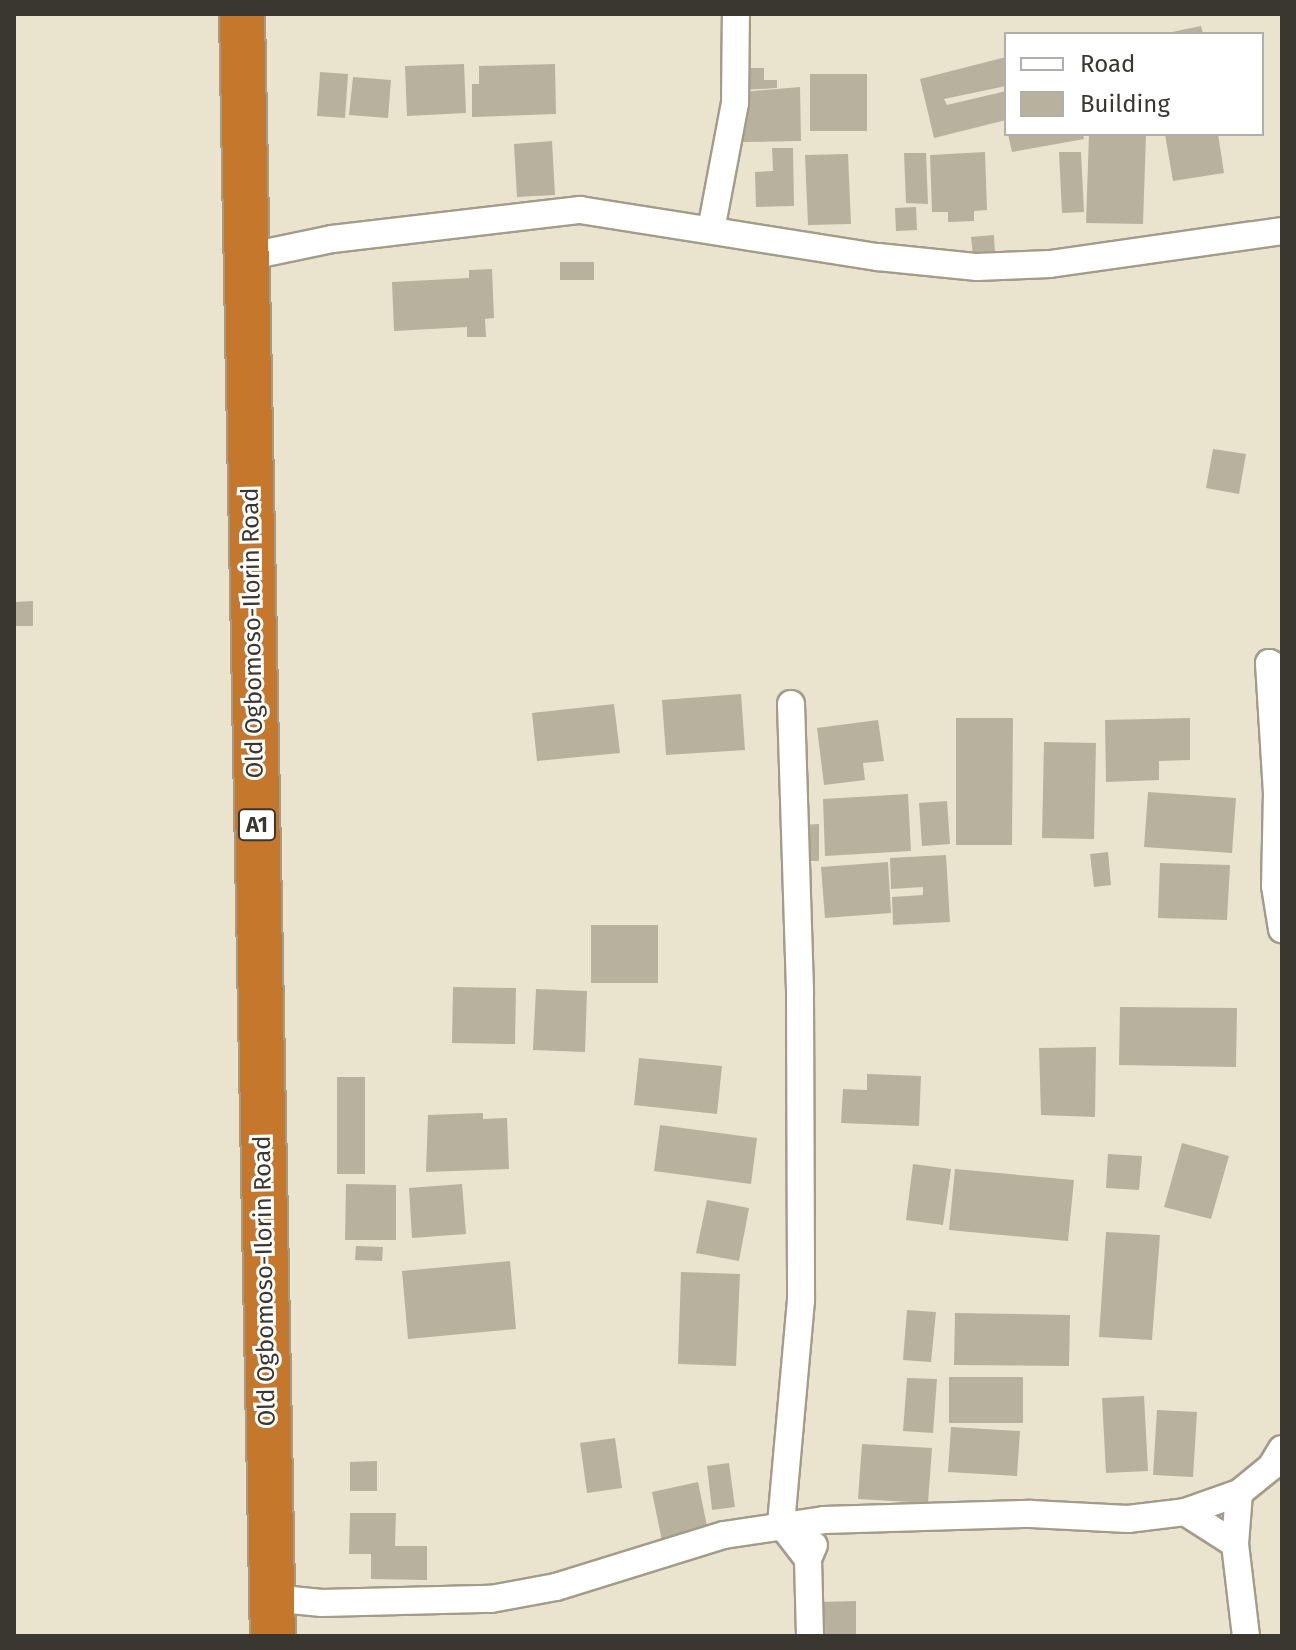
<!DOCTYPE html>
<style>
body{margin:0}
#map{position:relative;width:1296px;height:1650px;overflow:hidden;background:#eae4cf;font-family:"Fira Sans",sans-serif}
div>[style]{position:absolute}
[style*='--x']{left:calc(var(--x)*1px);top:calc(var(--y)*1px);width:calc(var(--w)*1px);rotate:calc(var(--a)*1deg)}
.building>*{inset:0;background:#b8b19e}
.roads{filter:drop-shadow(2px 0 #a39c89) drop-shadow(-2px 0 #a39c89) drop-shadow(0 2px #a39c89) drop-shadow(0 -2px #a39c89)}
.street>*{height:26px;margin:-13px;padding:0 13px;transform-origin:13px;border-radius:13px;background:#fff}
.highway>*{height:44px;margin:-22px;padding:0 22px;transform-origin:22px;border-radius:22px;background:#c5772c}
span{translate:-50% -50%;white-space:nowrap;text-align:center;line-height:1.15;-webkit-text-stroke:6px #fff;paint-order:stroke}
.shield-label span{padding:2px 6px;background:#fff;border:2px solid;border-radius:6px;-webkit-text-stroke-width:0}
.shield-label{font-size:22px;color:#3a3730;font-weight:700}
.street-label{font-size:24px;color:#3a3730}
.frame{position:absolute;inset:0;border:16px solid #3a3730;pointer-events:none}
.legend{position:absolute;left:1004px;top:32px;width:260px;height:104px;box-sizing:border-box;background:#fff;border:2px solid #b0afac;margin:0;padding:10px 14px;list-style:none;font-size:24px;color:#3a3730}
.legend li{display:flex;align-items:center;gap:16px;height:40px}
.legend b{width:40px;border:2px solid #b0afac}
</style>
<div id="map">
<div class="building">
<i style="clip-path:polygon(1201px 26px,1203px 34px,1167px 34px,1167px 33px)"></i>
<i style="clip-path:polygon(1006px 57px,1006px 86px,944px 99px,947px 105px,1006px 91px,1006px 120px,934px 138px,920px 79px)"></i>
<i style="clip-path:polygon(464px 64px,466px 113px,407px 116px,405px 66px)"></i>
<i style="clip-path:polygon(555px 64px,556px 114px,472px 117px,472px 84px,479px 84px,479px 66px)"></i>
<i style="clip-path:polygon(742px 68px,764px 68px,764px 80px,777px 80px,777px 88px,743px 90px)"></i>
<i style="clip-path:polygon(320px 72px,348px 74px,345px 118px,317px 116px)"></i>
<i style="clip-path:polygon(810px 74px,867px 74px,867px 131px,810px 131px)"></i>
<i style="clip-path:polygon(353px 77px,391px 80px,388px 118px,349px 115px)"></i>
<i style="clip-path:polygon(800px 87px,801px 141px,742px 142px,741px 92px)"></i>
<i style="clip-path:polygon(1008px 134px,1083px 134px,1084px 139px,1012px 152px)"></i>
<i style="clip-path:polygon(1089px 134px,1146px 134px,1143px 224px,1086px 223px)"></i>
<i style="clip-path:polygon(1165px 134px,1218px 134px,1224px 173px,1173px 181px)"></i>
<i style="clip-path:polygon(552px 141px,555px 195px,517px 197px,514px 144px)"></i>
<i style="clip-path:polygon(772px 148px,793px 148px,794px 206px,756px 207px,755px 172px,773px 171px)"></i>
<i style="clip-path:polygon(985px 152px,987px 210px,974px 211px,974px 221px,948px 222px,948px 212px,932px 212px,930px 155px)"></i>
<i style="clip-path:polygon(1059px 152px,1081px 152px,1084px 212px,1062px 213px)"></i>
<i style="clip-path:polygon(904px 153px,926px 153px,928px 204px,906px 203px)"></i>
<i style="clip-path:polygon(848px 154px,851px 224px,808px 225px,805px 155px)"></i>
<i style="clip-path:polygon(916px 207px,917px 230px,896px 231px,895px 208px)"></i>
<i style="clip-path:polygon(994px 235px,995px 254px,973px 256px,971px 237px)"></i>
<i style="clip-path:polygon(560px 262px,594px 262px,594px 280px,560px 280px)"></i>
<i style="clip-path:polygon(492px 269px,494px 318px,485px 319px,486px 337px,467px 337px,467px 327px,394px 331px,392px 282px,469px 278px,469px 270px)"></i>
<i style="clip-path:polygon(1213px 449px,1246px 454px,1239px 494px,1206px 488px)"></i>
<i style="clip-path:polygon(33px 601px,33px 626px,14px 626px,14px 602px)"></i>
<i style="clip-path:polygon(741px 694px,745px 750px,666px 755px,662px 700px)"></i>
<i style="clip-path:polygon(614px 704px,620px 753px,537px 761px,532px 713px)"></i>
<i style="clip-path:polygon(956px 718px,1013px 718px,1012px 845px,956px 845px)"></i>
<i style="clip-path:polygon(1190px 718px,1190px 760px,1159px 761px,1159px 780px,1106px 782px,1105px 720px)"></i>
<i style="clip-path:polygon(878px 720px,884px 761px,863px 763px,865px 780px,824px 785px,817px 728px)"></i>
<i style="clip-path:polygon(1044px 742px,1096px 743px,1094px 839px,1042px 838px)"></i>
<i style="clip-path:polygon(1148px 792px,1236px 798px,1232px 853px,1144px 847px)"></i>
<i style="clip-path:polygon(908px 794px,911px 851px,825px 856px,823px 799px)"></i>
<i style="clip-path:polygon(947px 801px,950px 844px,922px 846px,919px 803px)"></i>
<i style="clip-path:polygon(819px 824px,819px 861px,801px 861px,800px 825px)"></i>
<i style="clip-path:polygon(1108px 852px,1111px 885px,1094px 887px,1090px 854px)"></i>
<i style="clip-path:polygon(946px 855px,950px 922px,893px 925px,892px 897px,923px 895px,923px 887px,891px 889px,890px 858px)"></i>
<i style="clip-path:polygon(888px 862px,891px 913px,825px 918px,821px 867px)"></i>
<i style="clip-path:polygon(1160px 863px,1230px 865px,1227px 920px,1158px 918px)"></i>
<i style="clip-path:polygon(591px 925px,658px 925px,658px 983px,591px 983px)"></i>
<i style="clip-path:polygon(453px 987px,516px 988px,515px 1044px,452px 1043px)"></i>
<i style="clip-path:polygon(536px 989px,587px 991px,585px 1052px,533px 1050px)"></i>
<i style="clip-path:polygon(1120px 1007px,1237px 1008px,1236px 1067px,1119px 1065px)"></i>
<i style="clip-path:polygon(1096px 1047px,1095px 1117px,1041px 1115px,1039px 1048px)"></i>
<i style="clip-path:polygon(639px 1058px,722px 1066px,717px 1114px,634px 1105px)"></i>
<i style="clip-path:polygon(867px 1074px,921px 1076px,919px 1126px,841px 1123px,843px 1089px,867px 1090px)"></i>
<i style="clip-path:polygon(337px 1077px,365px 1077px,365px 1174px,337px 1174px)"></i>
<i style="clip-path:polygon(483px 1113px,483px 1119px,507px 1118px,509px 1169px,426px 1172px,428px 1115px)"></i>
<i style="clip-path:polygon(660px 1125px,757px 1138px,751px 1184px,654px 1171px)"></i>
<i style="clip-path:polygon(1182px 1143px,1229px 1156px,1211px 1219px,1164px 1207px)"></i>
<i style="clip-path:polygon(1108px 1154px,1142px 1156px,1139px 1190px,1106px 1188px)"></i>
<i style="clip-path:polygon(913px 1164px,951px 1169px,943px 1225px,906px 1220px)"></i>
<i style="clip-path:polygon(955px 1169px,1074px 1180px,1068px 1241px,949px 1230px)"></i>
<i style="clip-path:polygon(346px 1184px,396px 1185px,396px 1240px,345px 1240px)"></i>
<i style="clip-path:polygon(462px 1184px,466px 1234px,412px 1238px,409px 1188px)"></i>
<i style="clip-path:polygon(707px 1200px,749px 1208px,739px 1261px,696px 1253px)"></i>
<i style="clip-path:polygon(1106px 1232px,1160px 1235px,1152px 1340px,1099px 1337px)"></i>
<i style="clip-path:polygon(356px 1246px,383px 1247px,382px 1261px,355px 1260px)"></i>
<i style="clip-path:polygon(510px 1261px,516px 1329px,408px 1339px,402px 1271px)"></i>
<i style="clip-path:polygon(681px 1272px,740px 1274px,736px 1366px,678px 1364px)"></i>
<i style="clip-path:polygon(907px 1310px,936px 1312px,931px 1362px,903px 1360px)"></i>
<i style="clip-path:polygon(955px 1313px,1070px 1315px,1069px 1366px,954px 1365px)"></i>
<i style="clip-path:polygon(949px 1377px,1023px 1377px,1023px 1423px,949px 1423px)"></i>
<i style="clip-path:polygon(907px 1378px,937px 1379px,933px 1433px,903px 1431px)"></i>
<i style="clip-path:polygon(1144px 1396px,1148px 1471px,1106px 1473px,1102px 1398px)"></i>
<i style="clip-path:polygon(1157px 1410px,1197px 1412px,1193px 1477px,1153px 1475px)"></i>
<i style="clip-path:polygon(951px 1427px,1020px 1431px,1017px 1476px,948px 1472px)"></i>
<i style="clip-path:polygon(615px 1438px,622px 1488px,587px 1493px,580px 1443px)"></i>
<i style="clip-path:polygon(862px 1444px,932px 1448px,928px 1503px,858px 1499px)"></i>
<i style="clip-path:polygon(377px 1461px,377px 1491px,350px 1491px,350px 1462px)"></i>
<i style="clip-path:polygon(729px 1463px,735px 1507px,712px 1510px,707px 1466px)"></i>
<i style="clip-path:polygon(698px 1482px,708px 1531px,662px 1541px,652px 1492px)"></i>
<i style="clip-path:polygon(350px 1513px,396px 1513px,395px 1546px,427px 1546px,427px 1580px,371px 1579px,371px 1554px,349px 1554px)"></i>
<i style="clip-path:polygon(856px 1601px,856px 1636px,819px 1636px,819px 1602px)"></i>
</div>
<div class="roads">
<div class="street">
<i style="--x:711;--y:230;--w:129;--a:-79.3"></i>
<i style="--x:735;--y:103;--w:89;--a:-89.4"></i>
<i style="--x:246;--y:257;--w:88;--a:-11.8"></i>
<i style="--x:332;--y:239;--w:250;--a:-6.7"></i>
<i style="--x:580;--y:210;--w:302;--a:9"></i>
<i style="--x:878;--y:257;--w:100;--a:5.8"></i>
<i style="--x:977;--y:267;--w:73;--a:-2.4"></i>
<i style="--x:1050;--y:264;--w:234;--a:-8.1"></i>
<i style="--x:1282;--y:669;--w:14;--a:-155"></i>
<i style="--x:1269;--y:663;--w:129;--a:86.5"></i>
<i style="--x:1277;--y:792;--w:94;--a:91.2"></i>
<i style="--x:1275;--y:886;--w:44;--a:80.8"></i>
<i style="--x:791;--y:704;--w:290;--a:88.2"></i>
<i style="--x:800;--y:994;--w:306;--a:89.8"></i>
<i style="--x:801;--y:1300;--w:225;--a:95.1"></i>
<i style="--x:781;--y:1524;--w:44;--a:52.4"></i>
<i style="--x:1239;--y:1493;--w:51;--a:94.5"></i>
<i style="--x:1235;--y:1544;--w:93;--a:83.2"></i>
<i style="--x:1185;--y:1512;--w:59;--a:32.6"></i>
<i style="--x:271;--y:1598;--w:51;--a:5.6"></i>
<i style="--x:322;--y:1603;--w:169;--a:-1.4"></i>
<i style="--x:491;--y:1599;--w:66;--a:-10.5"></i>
<i style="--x:556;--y:1587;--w:176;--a:-17.2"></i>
<i style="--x:724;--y:1535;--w:101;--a:-8.5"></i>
<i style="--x:824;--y:1520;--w:207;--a:-1.7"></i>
<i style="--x:1031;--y:1514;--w:97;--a:3"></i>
<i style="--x:1128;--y:1519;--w:57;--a:-7"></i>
<i style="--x:1185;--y:1512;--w:57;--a:-19.4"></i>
<i style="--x:1239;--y:1493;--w:41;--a:-39.1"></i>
<i style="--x:1271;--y:1467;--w:21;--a:-59"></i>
<i style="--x:810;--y:1636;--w:77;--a:-91.5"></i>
<i style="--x:808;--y:1559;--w:15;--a:-67"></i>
</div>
<div class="highway">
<i style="--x:242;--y:14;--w:1622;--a:88.91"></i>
</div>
</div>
<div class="shield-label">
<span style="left:257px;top:825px">A1</span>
</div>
<div class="street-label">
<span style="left:253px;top:633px;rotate:-91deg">Old Ogbomoso-Ilorin Road</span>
<span style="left:265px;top:1281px;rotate:-91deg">Old Ogbomoso-Ilorin Road</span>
</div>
<div class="frame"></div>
<ul class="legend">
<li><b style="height:10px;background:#fff"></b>Road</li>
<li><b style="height:22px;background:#b8b19e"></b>Building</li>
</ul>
</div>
